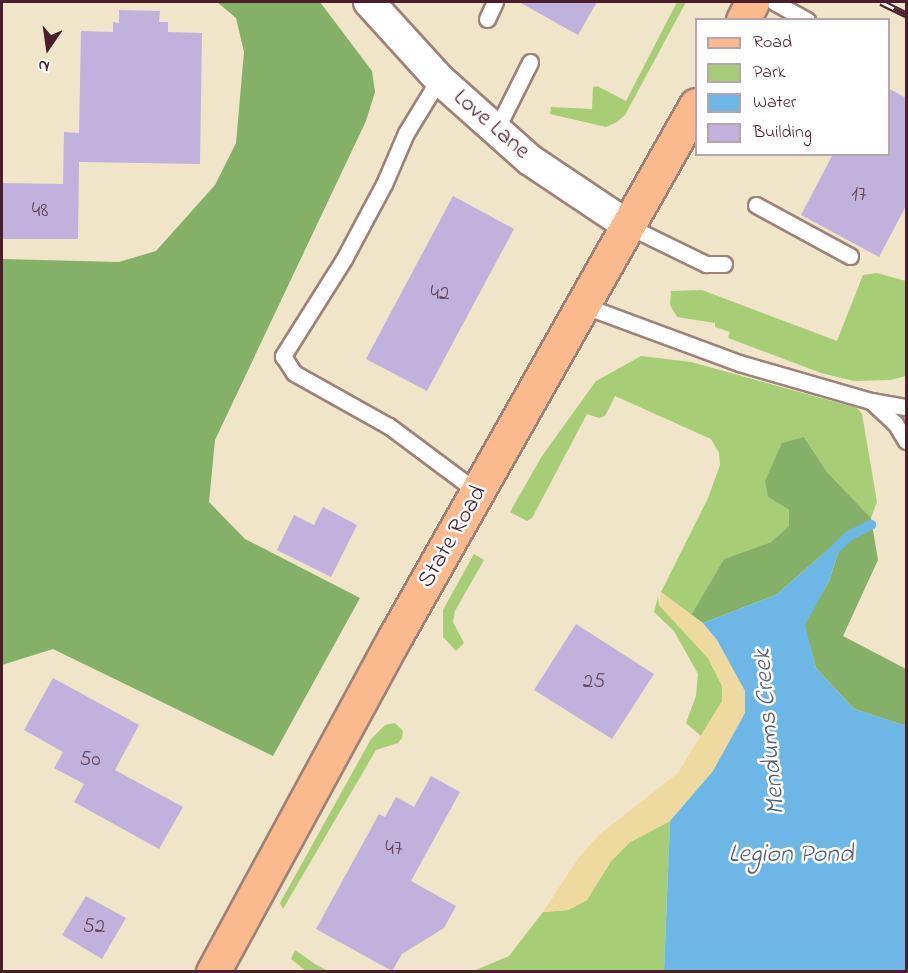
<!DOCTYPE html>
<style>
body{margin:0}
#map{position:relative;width:908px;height:973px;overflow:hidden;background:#f0e5c9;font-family:"Indie Flower",sans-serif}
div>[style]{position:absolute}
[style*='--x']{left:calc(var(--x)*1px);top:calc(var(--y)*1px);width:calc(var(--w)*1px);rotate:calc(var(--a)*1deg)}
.green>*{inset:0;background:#a7cd77}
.forest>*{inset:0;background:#85b068}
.sand>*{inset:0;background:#eeda9e}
.water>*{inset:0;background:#6db7e6}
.stream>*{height:10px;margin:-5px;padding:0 5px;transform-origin:5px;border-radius:5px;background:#6db7e6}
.building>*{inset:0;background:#c0b2dc}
.roads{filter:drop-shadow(2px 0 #9d827a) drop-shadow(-2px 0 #9d827a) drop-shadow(0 2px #9d827a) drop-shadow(0 -2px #9d827a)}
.lane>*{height:15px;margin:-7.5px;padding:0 7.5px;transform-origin:7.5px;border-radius:7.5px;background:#fff}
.street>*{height:30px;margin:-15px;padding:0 15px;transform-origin:15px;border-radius:15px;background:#fff}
.primary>*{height:33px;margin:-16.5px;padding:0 16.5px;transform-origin:16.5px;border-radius:16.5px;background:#fbba8d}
.rail>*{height:7px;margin-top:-3.5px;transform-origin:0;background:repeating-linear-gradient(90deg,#fff 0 14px,#4a1f2b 0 28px);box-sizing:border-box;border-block:2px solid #4a1f2b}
span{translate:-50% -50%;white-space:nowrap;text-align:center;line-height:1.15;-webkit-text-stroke:5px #fff;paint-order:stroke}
.number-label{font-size:21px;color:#684457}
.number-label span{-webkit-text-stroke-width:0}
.street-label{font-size:24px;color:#4a1f2b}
.water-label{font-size:26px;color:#585c76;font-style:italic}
.frame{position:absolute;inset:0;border:3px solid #4a1f2b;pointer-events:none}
.legend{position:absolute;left:695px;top:18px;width:195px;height:138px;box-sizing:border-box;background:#fff;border:2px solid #b7a5aa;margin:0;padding:8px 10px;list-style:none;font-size:18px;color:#4a1f2b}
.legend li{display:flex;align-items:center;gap:12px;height:30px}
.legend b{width:30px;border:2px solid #b7a5aa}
.north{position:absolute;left:18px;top:18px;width:60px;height:60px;-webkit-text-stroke:4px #fff;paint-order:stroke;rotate:193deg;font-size:16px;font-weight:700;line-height:24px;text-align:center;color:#4a1f2b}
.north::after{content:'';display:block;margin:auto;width:21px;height:27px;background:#4a1f2b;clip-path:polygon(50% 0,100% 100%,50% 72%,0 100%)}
</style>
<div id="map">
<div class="green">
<i style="clip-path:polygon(677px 2px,686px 2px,625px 115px,617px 122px,606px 127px,550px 114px,551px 107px,592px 109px,593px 87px,597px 86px,626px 101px)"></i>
<i style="clip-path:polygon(877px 273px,906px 281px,906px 376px,890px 380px,854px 381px,821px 373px,728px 338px,730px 332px,715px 327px,715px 323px,677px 317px,670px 305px,671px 291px,702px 290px,837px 341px,863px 275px)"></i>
<i style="clip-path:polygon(641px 356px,691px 362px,857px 408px,862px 414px,877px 502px,871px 518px,827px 472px,804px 437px,768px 497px,789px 510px,789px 526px,771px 542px,724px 559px,691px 615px,661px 592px,708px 498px,720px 465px,719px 453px,711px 439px,615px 396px,605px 416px,599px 418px,587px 414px,532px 518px,527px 521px,510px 512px,542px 456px,596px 381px)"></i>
<i style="clip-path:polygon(474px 554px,484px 560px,455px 611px,453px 622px,464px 643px,456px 651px,443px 637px,443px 610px)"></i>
<i style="clip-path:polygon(658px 597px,659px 605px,708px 658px,722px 685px,722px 701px,701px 736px,686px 723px,696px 696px,698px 674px,674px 631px,654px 612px)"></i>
<i style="clip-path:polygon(395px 723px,403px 731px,402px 738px,398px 743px,376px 750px,283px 909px,280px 903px,371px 739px,385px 725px)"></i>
<i style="clip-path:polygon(670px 821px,664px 971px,471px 972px,509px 956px,543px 912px,568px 910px,587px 900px,611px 861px,630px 842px)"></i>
<i style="clip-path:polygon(295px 950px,315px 964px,328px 971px,306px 971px,291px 959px)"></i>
</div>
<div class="forest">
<i style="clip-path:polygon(217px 2px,320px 2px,372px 71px,375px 92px,366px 121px,215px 440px,209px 502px,245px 539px,360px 598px,273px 756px,53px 649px,2px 665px,2px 259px,119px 262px,156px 251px,215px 185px,236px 143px,244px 52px,236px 18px)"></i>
<i style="clip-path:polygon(804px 437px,827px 472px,871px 518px,878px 560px,843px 636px,906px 669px,906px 726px,854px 709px,816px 668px,804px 625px,829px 581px,838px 553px,831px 547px,776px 595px,703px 623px,691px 615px,724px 559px,771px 542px,789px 526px,789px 510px,768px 497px,765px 481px,782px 443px)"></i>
</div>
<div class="sand">
<i style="clip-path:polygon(661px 592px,703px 623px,717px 640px,745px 691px,745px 713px,713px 771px,670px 821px,630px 842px,611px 861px,587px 900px,568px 910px,543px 912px,579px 857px,600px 834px,678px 773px,722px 701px,722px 686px,708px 658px,659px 605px)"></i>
</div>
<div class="water">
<i style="clip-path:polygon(831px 547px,838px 553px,829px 581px,805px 625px,816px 668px,854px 709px,906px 726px,906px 971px,664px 971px,670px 821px,713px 771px,745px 713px,745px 691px,717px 640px,703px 623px,776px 595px)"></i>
</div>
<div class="stream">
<i style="--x:825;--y:559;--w:33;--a:-44"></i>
<i style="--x:849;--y:536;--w:25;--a:-27"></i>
</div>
<div class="building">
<i style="clip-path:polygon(519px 2px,597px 2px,578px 35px)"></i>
<i style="clip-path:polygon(119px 10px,160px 11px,159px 22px,168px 22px,168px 32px,202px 33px,200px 164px,79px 162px,78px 239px,2px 239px,2px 183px,63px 184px,64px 132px,79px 133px,81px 31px,113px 32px,113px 22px,119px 23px)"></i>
<i style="clip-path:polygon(888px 88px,906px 98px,906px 206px,879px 257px,801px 215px,833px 154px,888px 154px)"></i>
<i style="clip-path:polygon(453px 196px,514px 229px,427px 391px,366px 359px)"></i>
<i style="clip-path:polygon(323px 507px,357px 525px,331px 577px,277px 550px,294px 515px,314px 525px)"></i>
<i style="clip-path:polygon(576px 624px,654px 674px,612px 739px,534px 690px)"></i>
<i style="clip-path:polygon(53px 678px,139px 725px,115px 770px,183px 807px,159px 849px,74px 802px,84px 784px,54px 768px,63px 752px,24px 730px)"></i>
<i style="clip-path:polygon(431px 776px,460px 792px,411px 881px,456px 906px,444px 928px,402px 954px,392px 971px,316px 929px,379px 814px,385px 817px,396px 797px,414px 807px)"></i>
<i style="clip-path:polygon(86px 896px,126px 918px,102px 959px,62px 935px)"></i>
</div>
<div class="roads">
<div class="lane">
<i style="--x:774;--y:2;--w:38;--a:29"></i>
<i style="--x:487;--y:19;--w:19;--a:-65"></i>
<i style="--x:439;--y:79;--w:63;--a:121.4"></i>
<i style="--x:406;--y:133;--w:56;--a:113.3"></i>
<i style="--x:384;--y:184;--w:85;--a:118.1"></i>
<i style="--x:344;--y:259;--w:115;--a:122.2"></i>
<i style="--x:283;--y:356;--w:20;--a:57"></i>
<i style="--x:294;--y:373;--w:109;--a:29.2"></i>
<i style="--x:389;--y:426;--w:112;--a:36.7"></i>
<i style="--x:496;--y:130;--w:76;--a:-63.4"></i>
<i style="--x:756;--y:205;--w:107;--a:28.5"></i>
<i style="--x:630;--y:227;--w:85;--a:26"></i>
<i style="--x:706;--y:264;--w:18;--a:0"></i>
<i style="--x:585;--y:306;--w:164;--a:20.3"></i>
<i style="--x:739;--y:363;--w:137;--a:16.1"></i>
<i style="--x:871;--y:401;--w:36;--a:10"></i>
<i style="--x:871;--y:401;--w:33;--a:43"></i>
<i style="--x:895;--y:423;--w:21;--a:59"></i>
</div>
<div class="street">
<i style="--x:369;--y:2;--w:104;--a:47.7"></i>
<i style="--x:439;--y:79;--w:122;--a:41.7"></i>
<i style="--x:530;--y:160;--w:120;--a:33.8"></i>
</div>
<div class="primary">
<i style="--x:743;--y:20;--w:20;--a:-63"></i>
<i style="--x:213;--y:972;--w:381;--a:-61.5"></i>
<i style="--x:395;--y:637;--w:611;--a:-60.5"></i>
</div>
</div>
<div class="rail">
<i style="--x:881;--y:2;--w:28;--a:26"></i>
</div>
<div class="number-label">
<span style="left:859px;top:195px">17</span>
<span style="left:40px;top:211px">48</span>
<span style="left:440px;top:294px">42</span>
<span style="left:594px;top:682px">25</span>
<span style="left:90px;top:760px">50</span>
<span style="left:394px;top:849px">47</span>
<span style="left:94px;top:927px">52</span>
</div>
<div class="street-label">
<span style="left:491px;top:125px;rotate:41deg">Love Lane</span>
<span style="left:453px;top:537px;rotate:-60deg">State Road</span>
</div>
<div class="water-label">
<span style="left:771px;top:732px;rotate:-95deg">Mendums Creek</span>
<span style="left:791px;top:856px">Legion Pond</span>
</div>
<div class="frame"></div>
<ul class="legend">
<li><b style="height:8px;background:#fbba8d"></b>Road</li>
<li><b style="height:16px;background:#a7cd77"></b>Park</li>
<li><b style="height:16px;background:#6db7e6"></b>Water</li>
<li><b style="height:16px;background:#c0b2dc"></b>Building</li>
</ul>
<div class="north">N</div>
</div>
